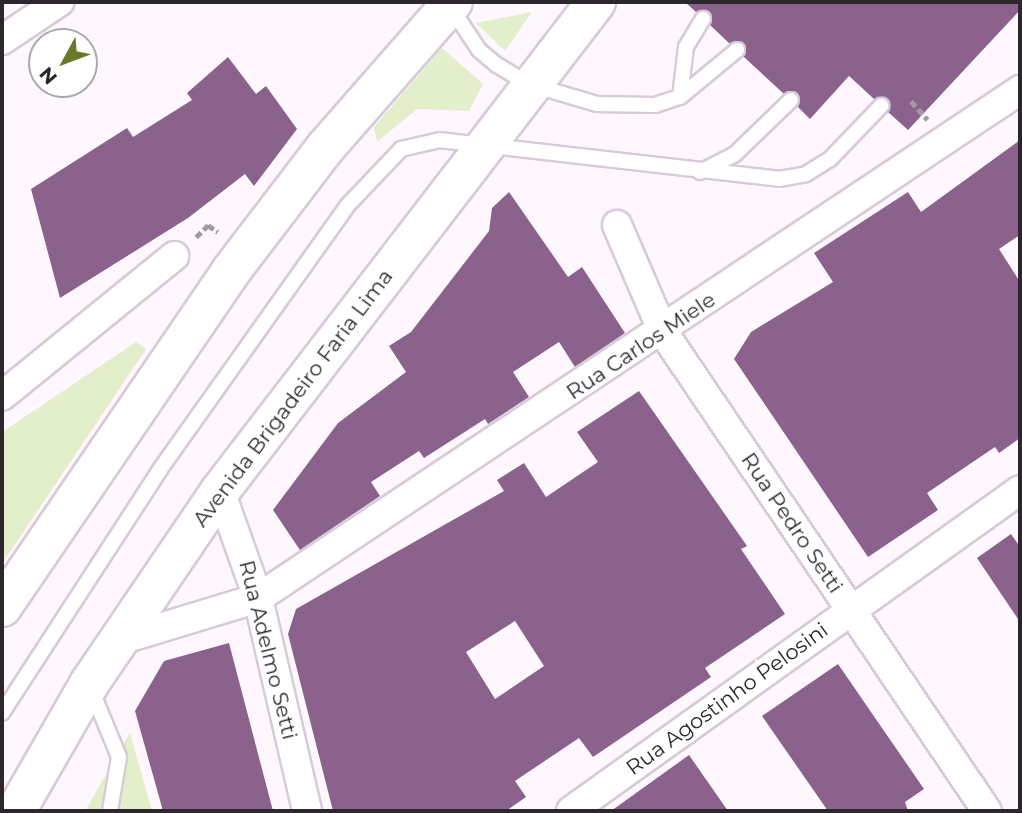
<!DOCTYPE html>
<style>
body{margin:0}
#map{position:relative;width:1022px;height:813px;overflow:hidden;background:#fef8fe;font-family:Montserrat,sans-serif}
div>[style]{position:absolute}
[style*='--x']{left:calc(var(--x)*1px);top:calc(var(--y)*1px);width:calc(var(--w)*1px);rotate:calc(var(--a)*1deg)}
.green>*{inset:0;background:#e3eeca}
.building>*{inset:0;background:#8a628c}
.path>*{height:4.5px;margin-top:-2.25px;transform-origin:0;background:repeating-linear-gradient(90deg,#a19ba1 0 7px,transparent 0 10.5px)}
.roads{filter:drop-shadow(2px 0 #d7cbd8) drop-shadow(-2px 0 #d7cbd8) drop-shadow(0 2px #d7cbd8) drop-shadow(0 -2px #d7cbd8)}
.lane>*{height:14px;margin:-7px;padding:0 7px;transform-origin:7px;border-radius:7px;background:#fff}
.street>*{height:28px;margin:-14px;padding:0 14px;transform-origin:14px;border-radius:14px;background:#fff}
.primary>*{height:38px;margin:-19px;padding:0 19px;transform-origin:19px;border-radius:19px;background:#fff}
span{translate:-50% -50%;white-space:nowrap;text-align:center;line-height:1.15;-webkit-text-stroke:7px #fff;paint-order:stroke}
.street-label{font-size:21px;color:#2c272c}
.frame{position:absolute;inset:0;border:4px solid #2c272c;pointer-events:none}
.north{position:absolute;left:28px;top:28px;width:70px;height:70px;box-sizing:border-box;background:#fff;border:2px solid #aba9ab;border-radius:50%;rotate:229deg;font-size:19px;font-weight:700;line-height:28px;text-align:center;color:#2c272c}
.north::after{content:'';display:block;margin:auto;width:24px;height:32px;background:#687a29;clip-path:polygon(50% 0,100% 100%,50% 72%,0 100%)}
</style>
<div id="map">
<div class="green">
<i style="clip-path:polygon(532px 12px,505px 51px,476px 23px)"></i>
<i style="clip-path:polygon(442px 48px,483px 84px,469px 111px,417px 109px,377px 142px,374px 127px)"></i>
<i style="clip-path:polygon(136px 342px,146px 349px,2px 564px,2px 432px)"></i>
<i style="clip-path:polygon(130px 733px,152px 811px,85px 811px)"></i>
</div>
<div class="building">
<i style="clip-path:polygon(685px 2px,1020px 2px,1020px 10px,908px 130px,888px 112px,887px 99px,874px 99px,849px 76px,810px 119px,798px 107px,797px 93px,784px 94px,744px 57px,744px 43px,730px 44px,710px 25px,709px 11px,696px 12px)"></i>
<i style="clip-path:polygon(228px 57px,256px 94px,266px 86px,297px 129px,254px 186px,245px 174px,188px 218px,60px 298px,31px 189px,127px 128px,133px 137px,192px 100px,187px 93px)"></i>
<i style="clip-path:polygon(1020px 140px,1020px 235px,999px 249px,1020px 282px,1020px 438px,999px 453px,995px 447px,927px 493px,938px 510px,868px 557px,734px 359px,751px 332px,833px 282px,814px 253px,908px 192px,921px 212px)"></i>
<i style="clip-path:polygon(509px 192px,568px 277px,582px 267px,625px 333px,575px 367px,559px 342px,513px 372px,529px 397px,488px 424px,485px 419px,424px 458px,419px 451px,371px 482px,380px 496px,300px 550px,273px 510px,338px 423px,406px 372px,389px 346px,411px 332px,489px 231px,492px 208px)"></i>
<i style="clip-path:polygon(evenodd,639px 391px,747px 546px,741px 549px,785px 614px,705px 668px,711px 677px,593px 757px,579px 738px,515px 781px,526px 797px,506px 811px,333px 811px,288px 634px,296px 609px,504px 491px,497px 480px,524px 463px,546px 497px,598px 462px,577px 432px,639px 391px,515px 621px,544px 666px,495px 699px,466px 652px,515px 621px)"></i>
<i style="clip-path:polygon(1011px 534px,1020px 547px,1020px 622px,977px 558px)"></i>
<i style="clip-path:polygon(229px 643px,273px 811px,163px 811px,135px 711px,164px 661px)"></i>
<i style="clip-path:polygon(838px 664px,924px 789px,905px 802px,908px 811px,828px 811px,762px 716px)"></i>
<i style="clip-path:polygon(689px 755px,728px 811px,611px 811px)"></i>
</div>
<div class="path">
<i style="--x:911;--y:101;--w:25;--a:48"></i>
<i style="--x:196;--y:237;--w:17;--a:-45"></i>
<i style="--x:208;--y:225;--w:12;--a:35"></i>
</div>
<div class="roads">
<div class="lane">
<i style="--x:450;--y:6;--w:53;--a:56.6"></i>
<i style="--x:479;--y:50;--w:23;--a:40"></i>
<i style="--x:497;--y:65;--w:37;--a:31"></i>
<i style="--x:529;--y:84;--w:71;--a:16.4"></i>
<i style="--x:597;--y:104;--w:58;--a:1"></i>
<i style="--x:655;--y:105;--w:26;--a:-18"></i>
<i style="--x:680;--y:97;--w:74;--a:-39.5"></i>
<i style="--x:680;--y:97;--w:50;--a:-83.2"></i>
<i style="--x:686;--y:47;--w:33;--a:-59"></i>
<i style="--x:700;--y:172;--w:38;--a:-27"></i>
<i style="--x:734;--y:155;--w:79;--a:-44"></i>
<i style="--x:91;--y:689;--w:74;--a:67.6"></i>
<i style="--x:119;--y:757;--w:55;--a:99.5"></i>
<i style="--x:2;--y:713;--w:292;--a:-57"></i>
<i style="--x:161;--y:468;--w:321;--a:-54.6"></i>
<i style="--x:347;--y:206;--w:79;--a:-46.5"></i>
<i style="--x:401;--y:149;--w:39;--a:-13"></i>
<i style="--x:439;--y:140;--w:342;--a:6.5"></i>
<i style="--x:779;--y:179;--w:27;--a:-10"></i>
<i style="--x:806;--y:174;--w:28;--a:-32"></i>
<i style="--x:830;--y:159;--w:74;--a:-46.1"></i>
</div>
<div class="street">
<i style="--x:2;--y:40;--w:69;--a:-33.7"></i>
<i style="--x:617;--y:225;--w:116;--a:66.7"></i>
<i style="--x:663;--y:332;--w:578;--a:55.93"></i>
<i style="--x:2;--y:396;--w:222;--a:-39.1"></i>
<i style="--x:220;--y:491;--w:114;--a:70.4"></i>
<i style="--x:258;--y:598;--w:219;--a:77"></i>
<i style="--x:120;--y:640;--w:144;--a:-16.9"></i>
<i style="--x:258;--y:598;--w:916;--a:-33.69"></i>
<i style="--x:571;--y:811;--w:552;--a:-35.56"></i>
</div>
<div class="primary">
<i style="--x:2;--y:607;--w:407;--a:-55.7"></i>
<i style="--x:231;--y:271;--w:155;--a:-52.6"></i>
<i style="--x:325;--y:148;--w:194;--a:-48.8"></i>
<i style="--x:16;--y:811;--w:146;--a:-60.1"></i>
<i style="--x:89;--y:684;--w:233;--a:-55.8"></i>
<i style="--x:220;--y:491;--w:617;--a:-52.44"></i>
</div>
</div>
<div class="street-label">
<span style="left:641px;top:346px;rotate:-34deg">Rua Carlos Miele</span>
<span style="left:293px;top:398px;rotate:-53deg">Avenida Brigadeiro Faria Lima</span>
<span style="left:792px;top:523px;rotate:56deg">Rua Pedro Setti</span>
<span style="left:268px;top:650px;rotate:76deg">Rua Adelmo Setti</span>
<span style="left:727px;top:699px;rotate:-36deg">Rua Agostinho Pelosini</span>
</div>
<div class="frame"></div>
<div class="north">N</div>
</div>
